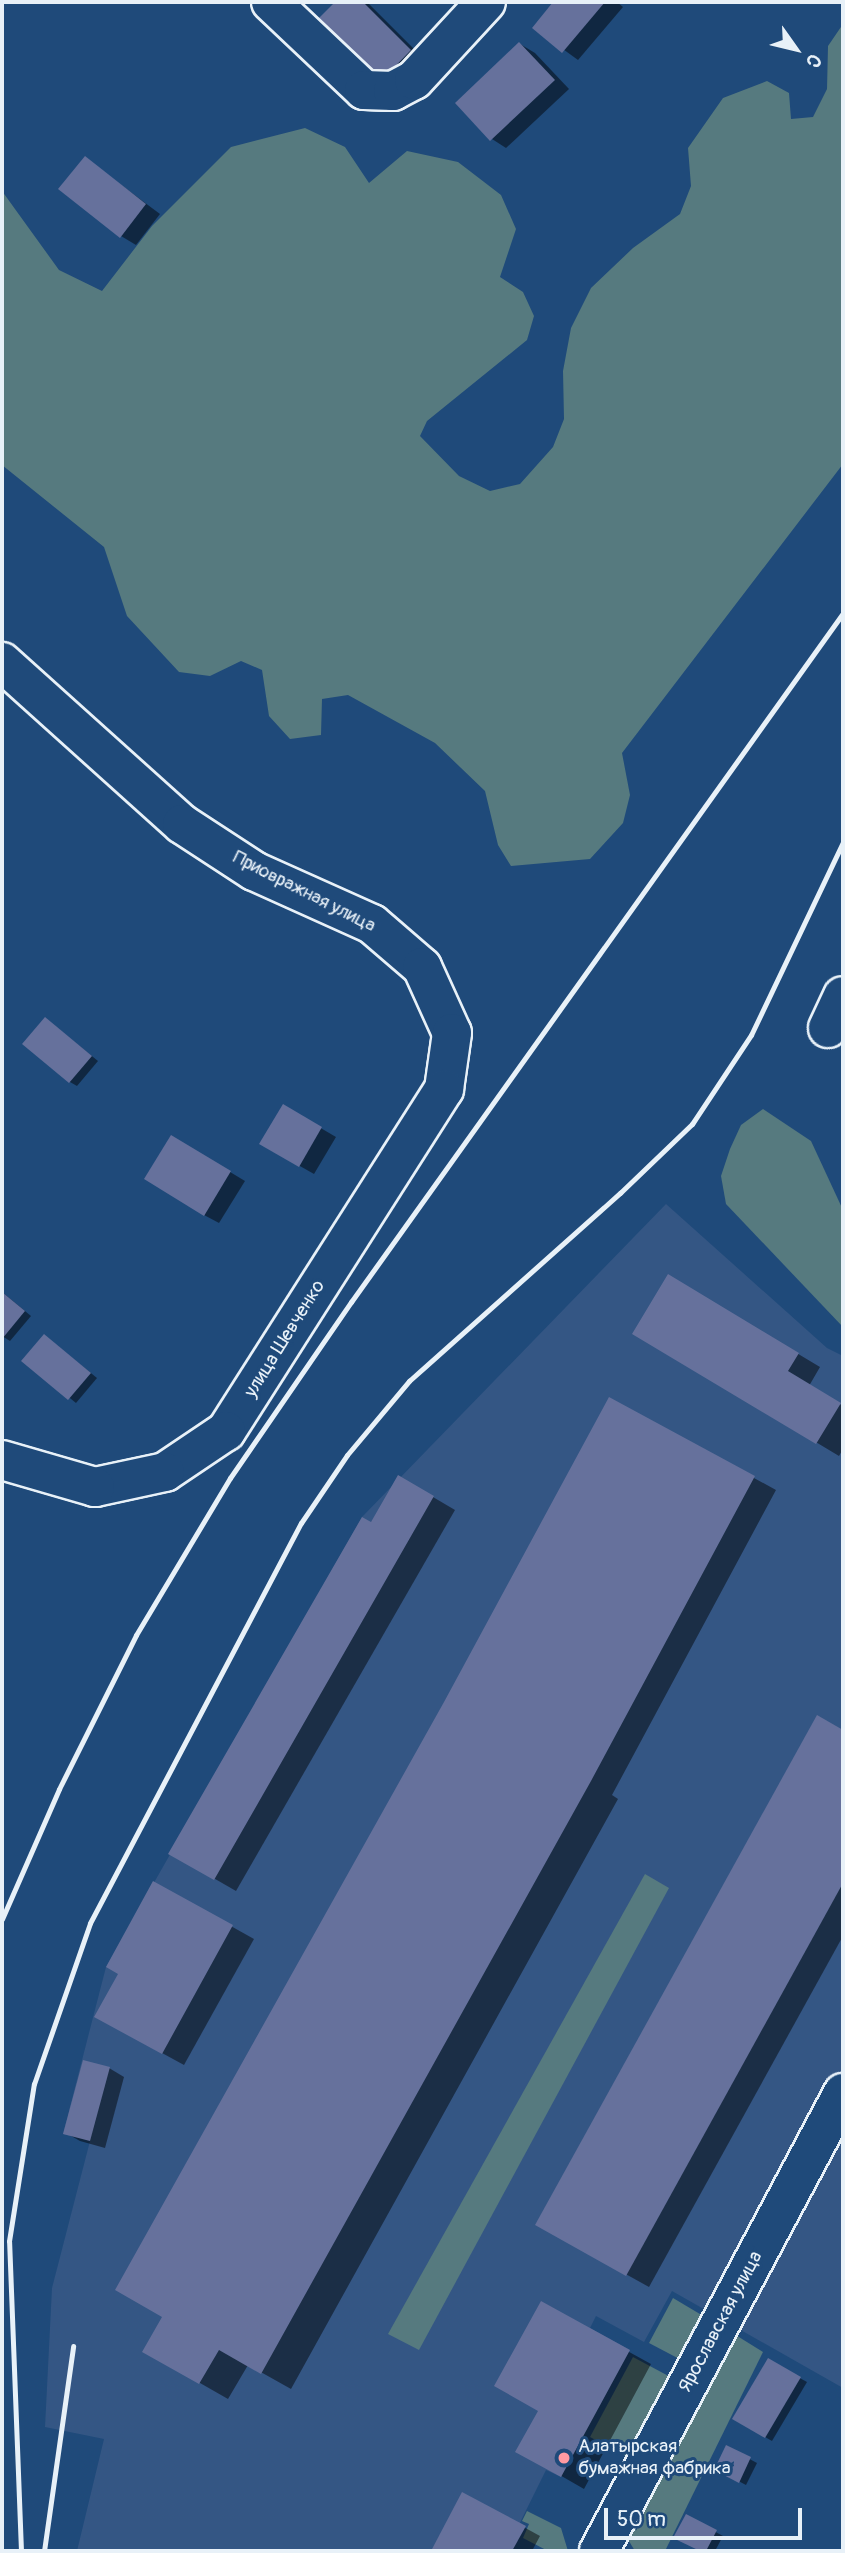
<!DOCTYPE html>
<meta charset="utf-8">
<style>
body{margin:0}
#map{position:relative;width:845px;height:2553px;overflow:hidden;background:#1f4a7a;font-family:Pangolin,sans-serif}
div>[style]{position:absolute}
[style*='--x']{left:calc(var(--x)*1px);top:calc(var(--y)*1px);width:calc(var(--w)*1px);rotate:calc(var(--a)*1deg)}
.built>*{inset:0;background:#345684}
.green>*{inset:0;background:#567a7f}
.shadow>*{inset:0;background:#0007}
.building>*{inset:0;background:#66719c}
.roads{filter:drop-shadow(2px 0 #e8f1f8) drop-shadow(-2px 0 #e8f1f8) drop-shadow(0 2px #e8f1f8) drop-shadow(0 -2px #e8f1f8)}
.minor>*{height:38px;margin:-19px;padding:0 19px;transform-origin:19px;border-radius:19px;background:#1f4a7a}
.rail>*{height:5px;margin:-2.5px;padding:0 2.5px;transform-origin:2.5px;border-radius:2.5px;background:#e8f1f8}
.dots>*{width:19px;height:19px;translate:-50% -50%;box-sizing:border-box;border:4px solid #1f4a7a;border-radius:50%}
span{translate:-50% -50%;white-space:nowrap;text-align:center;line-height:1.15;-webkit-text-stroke:6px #1f4a7a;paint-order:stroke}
.street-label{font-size:19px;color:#e8f1f8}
.poi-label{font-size:19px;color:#e8f1f8}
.left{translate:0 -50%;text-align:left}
.frame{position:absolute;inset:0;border:4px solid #e8f1f8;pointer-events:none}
.north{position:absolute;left:761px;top:14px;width:70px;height:70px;-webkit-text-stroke:5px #1f4a7a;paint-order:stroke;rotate:124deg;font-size:19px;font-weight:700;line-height:28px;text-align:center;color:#e8f1f8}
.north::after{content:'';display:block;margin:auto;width:24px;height:32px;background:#e8f1f8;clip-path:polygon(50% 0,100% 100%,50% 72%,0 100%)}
.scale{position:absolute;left:604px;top:2508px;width:198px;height:32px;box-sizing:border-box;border:4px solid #e8f1f8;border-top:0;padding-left:9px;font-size:21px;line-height:24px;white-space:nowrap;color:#e8f1f8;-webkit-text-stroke:5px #1f4a7a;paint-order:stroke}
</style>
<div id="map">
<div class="built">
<i style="clip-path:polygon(666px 1204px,827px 1348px,843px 1356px,843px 2388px,672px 2291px,644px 2342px,596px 2316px,590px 2328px,630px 2350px,561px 2477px,546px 2470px,506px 2551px,77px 2551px,104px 2439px,45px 2427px,52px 2288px,90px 2141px,63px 2134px,106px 1967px,362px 1517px)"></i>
</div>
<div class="green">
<i style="clip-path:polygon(843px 24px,843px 464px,622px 753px,630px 795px,623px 823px,590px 859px,511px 866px,498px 845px,485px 791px,435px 743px,348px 695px,322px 699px,321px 735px,290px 739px,269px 716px,262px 670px,241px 661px,210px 676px,179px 672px,127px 616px,104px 547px,2px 465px,2px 191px,59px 270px,102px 291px,152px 226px,231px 147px,305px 128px,345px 147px,369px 183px,407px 151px,458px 162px,501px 195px,516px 229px,500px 277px,523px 292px,534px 316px,527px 340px,427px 421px,420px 436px,459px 476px,490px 491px,520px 484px,553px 447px,564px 419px,563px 371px,571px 328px,591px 288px,633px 248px,680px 214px,691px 186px,688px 148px,723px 98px,767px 81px,789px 93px,791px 119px,813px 117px,827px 89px,828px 46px)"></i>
<i style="clip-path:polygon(763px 1109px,811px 1141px,843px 1210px,843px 1327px,726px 1204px,721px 1176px,730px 1149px,741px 1125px)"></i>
<i style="clip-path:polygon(645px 1874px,669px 1888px,419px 2350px,388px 2334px)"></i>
<i style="clip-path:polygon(673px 2298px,710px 2320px,687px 2363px,649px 2343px)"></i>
<i style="clip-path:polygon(726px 2329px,763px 2352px,665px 2551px,635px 2551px,624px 2533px)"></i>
<i style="clip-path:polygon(633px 2357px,676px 2380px,633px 2460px,590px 2437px)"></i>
<i style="clip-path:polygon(527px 2511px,561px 2528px,568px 2551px,548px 2551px,523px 2538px,529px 2524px,522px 2521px)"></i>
</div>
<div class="shadow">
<i style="clip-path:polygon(337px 2px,367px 2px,425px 60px,392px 93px,316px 23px)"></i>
<i style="clip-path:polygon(556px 2px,617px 2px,623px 7px,578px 60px,534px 28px)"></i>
<i style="clip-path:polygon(520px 44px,535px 53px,569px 89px,506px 148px,492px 139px)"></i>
<i style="clip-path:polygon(85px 158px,160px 214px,136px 245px,121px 236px)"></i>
<i style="clip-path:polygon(46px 1019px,98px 1061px,77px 1086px,70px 1082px)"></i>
<i style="clip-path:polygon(283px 1106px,336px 1137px,314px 1174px,261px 1144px)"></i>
<i style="clip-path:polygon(172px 1137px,245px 1181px,219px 1223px,204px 1215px)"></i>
<i style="clip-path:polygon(690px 1289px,820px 1367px,809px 1386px,843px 1406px,843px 1449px,839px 1456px,634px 1333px)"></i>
<i style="clip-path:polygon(2px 1292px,31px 1316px,10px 1341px,2px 1336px)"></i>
<i style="clip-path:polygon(45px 1336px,97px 1378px,76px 1403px,24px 1361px)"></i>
<i style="clip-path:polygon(610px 1399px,776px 1490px,612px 1795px,618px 1799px,291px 2389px,248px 2365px,228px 2399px,144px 2351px,164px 2317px,446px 1703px)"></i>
<i style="clip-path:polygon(399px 1477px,455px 1510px,236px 1891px,170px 1853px)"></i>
<i style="clip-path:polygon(817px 1718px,843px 1732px,843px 1936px,649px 2287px,559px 2237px)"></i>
<i style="clip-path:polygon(154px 1883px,254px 1939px,184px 2065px,118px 2029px,120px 1974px)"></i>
<i style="clip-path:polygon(109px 2068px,124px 2077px,105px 2148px,80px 2141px,66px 2133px)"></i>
<i style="clip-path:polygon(542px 2304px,651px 2364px,584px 2489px,518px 2451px,540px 2410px)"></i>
<i style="clip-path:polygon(769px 2361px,807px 2382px,772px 2441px,734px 2419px)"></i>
<i style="clip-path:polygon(727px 2447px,757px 2463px,746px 2485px,723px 2473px)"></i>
<i style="clip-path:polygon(463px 2494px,540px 2536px,532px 2551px,433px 2551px)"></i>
<i style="clip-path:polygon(686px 2516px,723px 2536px,715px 2551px,702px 2551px,676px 2537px)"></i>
</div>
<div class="building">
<i style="clip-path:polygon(335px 2px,363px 2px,411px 50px,376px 86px,314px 23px)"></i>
<i style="clip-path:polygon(553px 2px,605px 2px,562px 53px,532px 28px)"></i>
<i style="clip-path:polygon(519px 42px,555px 80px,490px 141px,455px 103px)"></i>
<i style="clip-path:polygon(85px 156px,146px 204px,120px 238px,58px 189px)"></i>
<i style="clip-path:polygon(45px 1017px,92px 1056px,69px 1083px,22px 1044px)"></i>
<i style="clip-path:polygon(283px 1104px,322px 1127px,299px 1167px,259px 1144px)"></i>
<i style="clip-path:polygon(171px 1135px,231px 1171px,204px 1216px,144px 1179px)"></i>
<i style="clip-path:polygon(668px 1274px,799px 1353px,788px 1371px,841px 1403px,816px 1444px,632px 1334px)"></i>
<i style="clip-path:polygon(2px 1292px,25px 1311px,2px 1339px)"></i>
<i style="clip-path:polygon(44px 1334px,91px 1373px,68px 1400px,21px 1361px)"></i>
<i style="clip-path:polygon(609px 1397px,755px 1476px,591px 1781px,261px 2374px,219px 2350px,199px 2384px,142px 2352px,162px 2317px,115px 2290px,444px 1702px)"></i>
<i style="clip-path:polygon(398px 1475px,434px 1496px,214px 1880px,168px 1854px,362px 1517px,371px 1522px)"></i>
<i style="clip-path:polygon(817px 1715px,843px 1730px,843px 1883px,626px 2276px,535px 2225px)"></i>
<i style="clip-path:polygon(153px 1881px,233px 1925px,162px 2054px,94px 2017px,118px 1974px,106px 1967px)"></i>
<i style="clip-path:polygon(83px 2060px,110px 2067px,90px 2141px,63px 2134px)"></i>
<i style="clip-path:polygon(541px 2301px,630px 2350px,561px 2477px,515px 2452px,538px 2411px,494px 2386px)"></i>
<i style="clip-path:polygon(768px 2358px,801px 2377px,765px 2438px,732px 2419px)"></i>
<i style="clip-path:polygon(726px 2445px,751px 2457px,739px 2483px,714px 2470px)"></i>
<i style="clip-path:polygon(462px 2492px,526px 2526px,512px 2551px,431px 2551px)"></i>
<i style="clip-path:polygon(686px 2514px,717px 2530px,706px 2551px,700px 2551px,673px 2538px)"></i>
</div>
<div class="roads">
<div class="minor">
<i style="--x:271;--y:2;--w:128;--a:43.4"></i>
<i style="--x:364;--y:90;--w:29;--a:2"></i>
<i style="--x:393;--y:91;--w:24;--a:-28"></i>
<i style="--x:414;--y:80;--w:106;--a:-47.3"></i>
<i style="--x:2;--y:662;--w:242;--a:42"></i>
<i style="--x:182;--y:824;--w:86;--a:33.1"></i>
<i style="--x:254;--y:871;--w:129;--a:24.2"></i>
<i style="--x:372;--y:924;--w:66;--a:40.7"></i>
<i style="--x:422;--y:967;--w:72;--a:65.6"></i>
<i style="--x:452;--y:1033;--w:57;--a:98.1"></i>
<i style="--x:444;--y:1089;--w:406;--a:122.5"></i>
<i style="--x:226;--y:1431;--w:73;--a:146.1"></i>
<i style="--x:165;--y:1472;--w:72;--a:167.9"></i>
<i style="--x:95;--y:1487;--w:97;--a:-163.8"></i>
<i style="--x:828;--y:1028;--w:35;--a:-65"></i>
<i style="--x:599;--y:2551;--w:519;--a:-61.95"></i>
</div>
</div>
<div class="rail">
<i style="--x:2;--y:1919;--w:142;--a:-66.3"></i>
<i style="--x:59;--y:1789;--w:172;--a:-63.4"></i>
<i style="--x:136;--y:1635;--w:183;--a:-59.1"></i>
<i style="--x:230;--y:1478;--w:214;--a:-55.5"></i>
<i style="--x:351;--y:1302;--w:847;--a:-54.47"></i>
<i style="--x:21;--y:2551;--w:310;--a:-92.2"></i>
<i style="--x:9;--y:2241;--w:159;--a:-81"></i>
<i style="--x:34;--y:2084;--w:170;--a:-70.8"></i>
<i style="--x:90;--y:1923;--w:452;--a:-62.2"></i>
<i style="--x:301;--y:1523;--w:82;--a:-55.9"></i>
<i style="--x:347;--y:1455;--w:97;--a:-50"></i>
<i style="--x:409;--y:1381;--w:283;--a:-41.7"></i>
<i style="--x:620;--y:1193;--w:100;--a:-43.8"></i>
<i style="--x:692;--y:1124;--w:107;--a:-56.5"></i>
<i style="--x:751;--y:1035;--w:214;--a:-64.5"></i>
<i style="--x:44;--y:2551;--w:207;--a:-81.9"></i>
</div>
<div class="dots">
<i style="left:564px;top:2458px;background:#ff9aa2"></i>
</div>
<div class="street-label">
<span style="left:304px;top:892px;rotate:27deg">Приовражная улица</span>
<span style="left:285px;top:1339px;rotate:-58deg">улица Шевченко</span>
<span style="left:721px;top:2322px;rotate:-62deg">Ярославская улица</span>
</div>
<div class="poi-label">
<span class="left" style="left:578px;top:2458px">Алатырская<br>бумажная фабрика</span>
</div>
<div class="frame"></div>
<div class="north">С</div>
<div class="scale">50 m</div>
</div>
